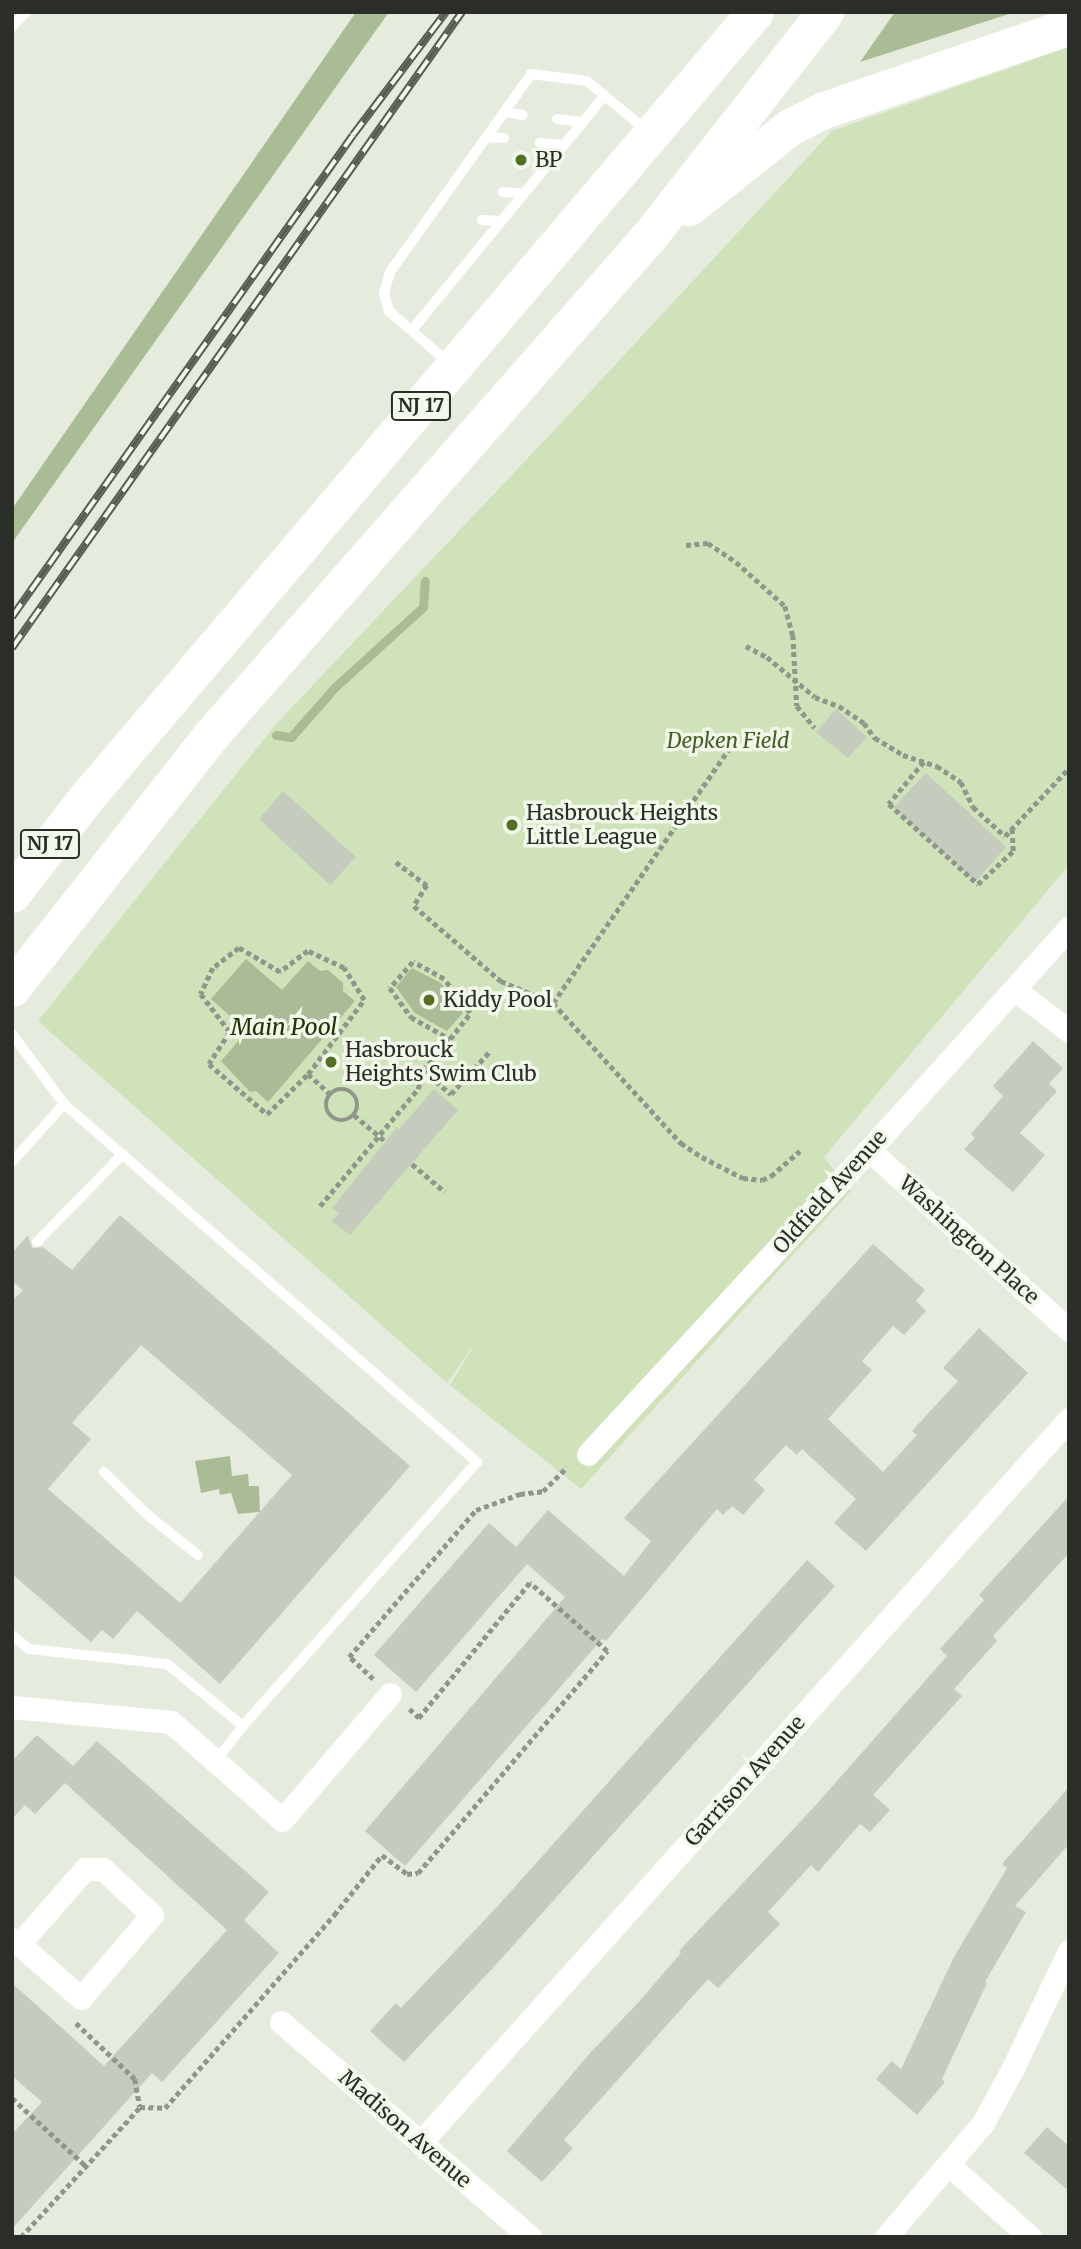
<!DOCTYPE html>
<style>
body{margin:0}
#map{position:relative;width:1081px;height:2249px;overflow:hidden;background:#e5ecdd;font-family:Merriweather,serif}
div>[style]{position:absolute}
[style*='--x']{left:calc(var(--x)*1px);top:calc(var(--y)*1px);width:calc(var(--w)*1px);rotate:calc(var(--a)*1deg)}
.green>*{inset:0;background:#cfe2ba}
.water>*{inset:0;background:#aabc95}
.stream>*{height:9px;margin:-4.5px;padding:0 4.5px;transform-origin:4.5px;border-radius:4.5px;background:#aabc95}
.building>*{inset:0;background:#c5ccbe}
.path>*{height:4.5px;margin-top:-2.25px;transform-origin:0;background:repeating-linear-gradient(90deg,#91968b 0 5px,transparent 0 8.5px)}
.path>.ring{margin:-2.25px;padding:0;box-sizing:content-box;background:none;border:4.5px solid #91968b;border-radius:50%}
.service>*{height:10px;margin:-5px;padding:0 5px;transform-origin:5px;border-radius:5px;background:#fff}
.minor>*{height:23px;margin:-11.5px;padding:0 11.5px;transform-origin:11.5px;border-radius:11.5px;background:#fff}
.trunk>*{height:37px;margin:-18.5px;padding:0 18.5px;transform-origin:18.5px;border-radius:18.5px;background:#fff}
.rail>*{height:8px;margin-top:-4px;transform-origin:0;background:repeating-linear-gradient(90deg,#f2f9ea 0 16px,#585c54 0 32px);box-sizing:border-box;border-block:2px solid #585c54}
.dots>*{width:19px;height:19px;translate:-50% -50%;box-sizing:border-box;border:4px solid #f2f9ea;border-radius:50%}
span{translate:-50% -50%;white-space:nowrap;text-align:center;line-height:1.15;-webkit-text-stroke:7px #f2f9ea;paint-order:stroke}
.shield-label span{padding:2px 5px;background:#f2f9ea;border:2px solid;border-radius:5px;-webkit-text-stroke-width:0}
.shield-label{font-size:19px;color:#2b2d28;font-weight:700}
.poi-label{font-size:21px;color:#2b2d28}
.left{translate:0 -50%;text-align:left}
.park-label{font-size:21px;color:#455c23;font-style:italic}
.street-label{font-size:21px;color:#2b2d28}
.water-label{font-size:23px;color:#213205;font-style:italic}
.frame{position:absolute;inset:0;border:14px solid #2b2d28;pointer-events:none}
</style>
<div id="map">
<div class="green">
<i style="clip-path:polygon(1069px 47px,1069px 865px,824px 1157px,851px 1191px,581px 1489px,450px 1385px,478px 1339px,447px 1383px,38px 1021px,277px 723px,563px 421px,832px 131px)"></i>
</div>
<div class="water">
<i style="clip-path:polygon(356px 12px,389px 12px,12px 543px,12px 509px)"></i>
<i style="clip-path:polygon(895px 12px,1015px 12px,860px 62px)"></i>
<i style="clip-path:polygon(246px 959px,282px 990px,308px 961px,320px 971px,328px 970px,343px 983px,343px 991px,355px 1001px,268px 1102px,256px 1091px,250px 1092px,221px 1061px,247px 1031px,211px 999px)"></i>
<i style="clip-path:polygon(412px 968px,441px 983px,463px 1013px,447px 1031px,415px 1013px,396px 987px)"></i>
<i style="clip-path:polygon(230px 1456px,232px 1476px,248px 1474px,249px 1486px,259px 1486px,260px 1512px,238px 1514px,231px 1493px,220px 1495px,219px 1489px,201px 1493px,195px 1461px)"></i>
</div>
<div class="stream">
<i style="--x:276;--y:735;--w:15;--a:8"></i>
<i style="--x:291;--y:737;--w:65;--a:-48.7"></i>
<i style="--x:334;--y:688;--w:120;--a:-42.3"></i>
<i style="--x:423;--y:607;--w:26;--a:-86"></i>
</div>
<div class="building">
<i style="clip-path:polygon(836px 709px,867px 737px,848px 758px,816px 732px)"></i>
<i style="clip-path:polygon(926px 773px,1006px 847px,975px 882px,893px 808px)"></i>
<i style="clip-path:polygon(283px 791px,356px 857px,330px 885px,259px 819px)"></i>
<i style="clip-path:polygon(1033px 1041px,1063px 1068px,1049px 1084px,1057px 1091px,1020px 1133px,1045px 1155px,1013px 1192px,964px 1149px,975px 1138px,971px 1134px,1003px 1096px,993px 1086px)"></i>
<i style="clip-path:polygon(434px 1089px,458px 1110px,350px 1235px,332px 1221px,339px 1213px,332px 1208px,397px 1127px,399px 1129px)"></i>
<i style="clip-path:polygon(evenodd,120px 1215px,410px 1466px,220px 1684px,137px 1611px,113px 1639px,102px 1630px,91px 1642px,12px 1574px,12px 1301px,23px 1290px,12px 1281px,12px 1253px,28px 1235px,32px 1248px,43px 1247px,72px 1270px,120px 1215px,141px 1345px,292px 1475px,180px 1603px,48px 1489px,91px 1439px,72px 1423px,141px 1345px)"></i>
<i style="clip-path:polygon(873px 1244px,925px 1290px,916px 1301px,926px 1311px,904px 1335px,893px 1326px,862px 1361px,872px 1370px,828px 1419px,883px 1472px,917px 1435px,912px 1431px,958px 1381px,943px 1368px,979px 1328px,1028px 1373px,866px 1551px,834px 1523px,856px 1499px,802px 1449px,797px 1455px,786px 1445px,754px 1480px,765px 1490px,743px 1515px,732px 1506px,723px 1515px,717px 1509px,606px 1641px,602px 1639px,405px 1866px,365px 1831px,565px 1597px,527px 1564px,416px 1692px,374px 1655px,489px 1523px,516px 1547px,548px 1510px,624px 1576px,651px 1541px,624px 1518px)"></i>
<i style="clip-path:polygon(1069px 1496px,1069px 1553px,993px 1636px,997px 1641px,954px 1689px,962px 1696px,873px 1795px,890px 1810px,870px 1832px,860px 1824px,818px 1872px,811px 1865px,768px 1912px,780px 1924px,718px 1988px,708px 1979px,564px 2140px,573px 2148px,542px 2182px,507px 2151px,590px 2053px,636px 2005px,681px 1953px,679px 1951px,815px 1806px,947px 1656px,940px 1649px,984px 1600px,979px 1595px)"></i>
<i style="clip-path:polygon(807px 1560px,835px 1586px,492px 1969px,404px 2062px,370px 2031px,396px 2003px,401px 2008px,495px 1909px)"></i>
<i style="clip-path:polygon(37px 1735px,73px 1766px,97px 1741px,269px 1892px,244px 1920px,279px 1953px,162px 2082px,152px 2073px,12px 2229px,12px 2134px,42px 2102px,12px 2076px,12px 1983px,104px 2066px,227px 1930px,65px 1783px,35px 1814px,25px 1805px,12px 1819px,12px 1761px)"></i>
<i style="clip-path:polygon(1069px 1787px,1069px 1844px,1015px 1906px,1026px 1912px,985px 1982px,987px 1983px,942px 2079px,945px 2082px,917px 2115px,876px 2079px,892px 2061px,901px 2069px,954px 1957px,1007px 1868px,1002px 1864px)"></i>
<i style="clip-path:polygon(1047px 2127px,1069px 2146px,1069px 2191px,1024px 2153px)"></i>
</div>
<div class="path">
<i style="--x:686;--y:545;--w:22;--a:-5"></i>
<i style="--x:708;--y:543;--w:34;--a:34"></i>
<i style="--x:736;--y:562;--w:66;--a:41.9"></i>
<i style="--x:785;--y:606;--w:30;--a:75"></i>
<i style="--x:793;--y:635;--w:71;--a:86.8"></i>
<i style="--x:797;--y:706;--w:28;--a:51"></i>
<i style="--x:746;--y:646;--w:24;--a:28"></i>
<i style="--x:767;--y:657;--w:62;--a:39.8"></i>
<i style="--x:815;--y:697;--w:26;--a:21"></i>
<i style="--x:839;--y:706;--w:30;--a:34"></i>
<i style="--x:864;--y:723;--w:19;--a:54"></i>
<i style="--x:875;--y:738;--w:33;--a:31"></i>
<i style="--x:903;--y:755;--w:36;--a:18"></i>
<i style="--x:937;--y:766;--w:29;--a:34"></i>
<i style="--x:961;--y:782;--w:28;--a:64"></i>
<i style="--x:973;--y:807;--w:43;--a:42.2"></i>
<i style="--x:1005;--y:836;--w:93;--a:-46.7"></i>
<i style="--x:924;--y:762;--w:55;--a:129.8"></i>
<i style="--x:889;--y:804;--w:120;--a:42"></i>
<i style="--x:978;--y:884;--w:48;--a:-43.3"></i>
<i style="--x:1013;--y:851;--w:22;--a:-93"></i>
<i style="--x:396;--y:862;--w:39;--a:37"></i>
<i style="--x:427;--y:885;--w:25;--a:122"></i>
<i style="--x:414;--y:906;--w:115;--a:40.8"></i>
<i style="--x:501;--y:981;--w:56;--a:22.9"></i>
<i style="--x:553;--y:1003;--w:325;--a:-55.3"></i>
<i style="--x:553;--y:1003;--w:190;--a:47.6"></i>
<i style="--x:681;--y:1143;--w:25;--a:34"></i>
<i style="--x:702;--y:1157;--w:46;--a:27.1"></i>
<i style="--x:743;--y:1178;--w:19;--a:6"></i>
<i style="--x:762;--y:1180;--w:10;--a:-24"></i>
<i style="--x:771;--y:1176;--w:38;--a:-41"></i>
<i style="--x:423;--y:1070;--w:37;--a:41"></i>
<i style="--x:451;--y:1094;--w:58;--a:-47.8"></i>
<i style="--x:308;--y:1074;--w:93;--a:-52.9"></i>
<i style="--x:364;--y:1000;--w:38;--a:-122"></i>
<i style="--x:344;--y:968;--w:40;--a:-155"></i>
<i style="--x:308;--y:951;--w:35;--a:143"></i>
<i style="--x:280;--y:972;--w:48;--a:-149.7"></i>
<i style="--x:239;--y:948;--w:33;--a:142"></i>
<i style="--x:213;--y:968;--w:29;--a:115"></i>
<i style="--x:201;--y:994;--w:48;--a:52.7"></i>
<i style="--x:230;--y:1032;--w:38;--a:123"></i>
<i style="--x:209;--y:1064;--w:77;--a:40.8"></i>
<i style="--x:267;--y:1114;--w:57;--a:-44.3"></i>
<i style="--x:308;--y:1074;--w:30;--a:42"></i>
<i class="ring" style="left:326px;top:1089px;width:27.5px;height:27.5px"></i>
<i style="--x:354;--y:1115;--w:40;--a:40"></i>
<i style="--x:412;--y:1164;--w:43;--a:40.3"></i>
<i style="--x:320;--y:1206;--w:153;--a:-50.1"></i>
<i style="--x:418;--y:1089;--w:20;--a:-75"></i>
<i style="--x:423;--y:1070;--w:41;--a:-48.9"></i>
<i style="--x:450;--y:1039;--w:33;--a:-52"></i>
<i style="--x:470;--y:1013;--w:43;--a:-127.4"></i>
<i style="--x:444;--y:979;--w:35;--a:-151"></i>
<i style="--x:413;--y:962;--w:35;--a:131"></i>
<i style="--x:390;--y:988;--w:36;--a:54"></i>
<i style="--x:411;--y:1017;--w:45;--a:29.4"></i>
<i style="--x:373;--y:1679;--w:33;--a:-137"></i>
<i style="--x:349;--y:1657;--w:194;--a:-49.2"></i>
<i style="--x:476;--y:1510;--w:47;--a:-20"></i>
<i style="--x:520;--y:1494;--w:23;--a:-7"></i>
<i style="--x:543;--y:1491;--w:34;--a:-45"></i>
<i style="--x:76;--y:2023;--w:81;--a:43.5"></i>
<i style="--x:135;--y:2079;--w:28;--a:80"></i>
<i style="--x:140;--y:2107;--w:25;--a:2"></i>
<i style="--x:165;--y:2108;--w:257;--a:-48.8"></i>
<i style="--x:334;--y:1915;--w:77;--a:-51.3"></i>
<i style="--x:382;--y:1855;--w:31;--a:37"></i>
<i style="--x:407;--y:1874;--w:11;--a:-5"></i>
<i style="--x:418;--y:1873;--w:292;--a:-49.6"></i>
<i style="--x:607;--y:1651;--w:103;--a:-138.6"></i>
<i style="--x:530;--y:1583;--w:175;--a:129.4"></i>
<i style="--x:419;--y:1718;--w:13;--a:-138"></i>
<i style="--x:12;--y:2098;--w:100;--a:42.6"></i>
<i style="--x:21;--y:2237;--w:176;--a:-47.5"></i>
</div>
<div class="service">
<i style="--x:12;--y:27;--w:21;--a:-47"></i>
<i style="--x:504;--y:112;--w:19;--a:9"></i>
<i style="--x:557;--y:119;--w:25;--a:7"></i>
<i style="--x:487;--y:137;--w:17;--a:3"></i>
<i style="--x:540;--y:143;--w:23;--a:5"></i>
<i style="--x:503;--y:192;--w:21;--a:5"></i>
<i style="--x:482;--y:220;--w:19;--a:3"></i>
<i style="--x:412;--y:330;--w:303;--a:-50.6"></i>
<i style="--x:450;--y:364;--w:81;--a:-139"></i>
<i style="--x:389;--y:311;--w:19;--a:-106"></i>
<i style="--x:384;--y:293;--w:22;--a:-74"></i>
<i style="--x:390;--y:272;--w:243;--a:-54.5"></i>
<i style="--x:531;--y:74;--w:56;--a:7.1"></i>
<i style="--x:587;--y:81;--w:78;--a:39.8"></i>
<i style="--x:12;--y:1034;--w:87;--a:53.4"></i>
<i style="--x:12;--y:1162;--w:78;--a:-48.1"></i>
<i style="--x:64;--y:1104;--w:547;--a:40.92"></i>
<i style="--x:477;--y:1462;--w:353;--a:131.6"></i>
<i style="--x:243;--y:1726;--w:98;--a:-140.8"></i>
<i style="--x:167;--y:1664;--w:139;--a:-173.8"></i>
<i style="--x:29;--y:1649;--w:22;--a:-141"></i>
<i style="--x:37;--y:1242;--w:123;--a:-45.7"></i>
<i style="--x:104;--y:1472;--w:64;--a:44.4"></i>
<i style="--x:150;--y:1517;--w:61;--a:38.4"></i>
<i style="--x:215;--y:1762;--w:46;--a:-52.1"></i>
</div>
<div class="minor">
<i style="--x:1014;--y:989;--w:69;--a:37.4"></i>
<i style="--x:869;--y:1150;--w:269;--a:42"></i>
<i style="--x:588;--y:1454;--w:414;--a:-47.3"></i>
<i style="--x:869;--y:1150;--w:299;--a:-48"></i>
<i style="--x:12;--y:1707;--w:160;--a:5.4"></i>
<i style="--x:171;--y:1722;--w:148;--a:41.4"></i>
<i style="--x:282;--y:1820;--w:166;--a:-49.4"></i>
<i style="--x:12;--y:1939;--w:9;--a:36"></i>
<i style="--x:19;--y:1944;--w:82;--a:41.1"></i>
<i style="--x:81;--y:1998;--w:109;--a:-49.5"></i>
<i style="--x:152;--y:1915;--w:67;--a:-136.8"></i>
<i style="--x:103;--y:1869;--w:18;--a:180"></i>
<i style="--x:85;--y:1869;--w:100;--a:131.3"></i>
<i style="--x:281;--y:2022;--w:329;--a:40.8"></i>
<i style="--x:420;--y:2143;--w:972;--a:-48.13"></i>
<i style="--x:949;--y:2165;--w:108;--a:41.6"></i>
<i style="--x:886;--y:2237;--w:150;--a:-49.6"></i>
<i style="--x:983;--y:2123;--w:63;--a:-61.4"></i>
<i style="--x:1013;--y:2068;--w:130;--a:-64.4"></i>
</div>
<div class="trunk">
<i style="--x:689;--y:207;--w:129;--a:-38.4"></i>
<i style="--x:790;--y:127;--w:38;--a:-27"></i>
<i style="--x:824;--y:110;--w:259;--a:-18.9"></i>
<i style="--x:12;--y:894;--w:121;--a:-52.4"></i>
<i style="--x:86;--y:798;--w:1032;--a:-49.6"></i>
<i style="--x:12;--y:988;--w:322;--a:-51.8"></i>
<i style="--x:211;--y:735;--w:667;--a:-48.71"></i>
<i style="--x:651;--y:234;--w:282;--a:-51.9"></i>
</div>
<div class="rail">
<i style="--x:12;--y:617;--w:590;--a:-54.72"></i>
<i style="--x:353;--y:135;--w:154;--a:-52.9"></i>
<i style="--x:12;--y:648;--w:779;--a:-54.72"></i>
</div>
<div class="dots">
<i style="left:521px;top:160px;background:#526f24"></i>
<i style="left:512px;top:825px;background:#526f24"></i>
<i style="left:429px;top:1000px;background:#526f24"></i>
<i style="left:331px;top:1062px;background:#526f24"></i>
</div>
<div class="shield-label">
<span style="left:421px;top:406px">NJ 17</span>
<span style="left:50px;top:844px">NJ 17</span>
</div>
<div class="poi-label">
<span class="left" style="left:535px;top:160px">BP</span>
<span class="left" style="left:526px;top:825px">Hasbrouck Heights<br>Little League</span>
<span class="left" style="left:443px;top:1000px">Kiddy Pool</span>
<span class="left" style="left:345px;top:1062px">Hasbrouck<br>Heights Swim Club</span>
</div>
<div class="park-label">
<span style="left:728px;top:741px">Depken Field</span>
</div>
<div class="street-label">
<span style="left:830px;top:1192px;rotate:-48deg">Oldfield Avenue</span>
<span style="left:969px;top:1240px;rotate:42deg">Washington Place</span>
<span style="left:745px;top:1781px;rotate:-48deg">Garrison Avenue</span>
<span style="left:405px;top:2129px;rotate:41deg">Madison Avenue</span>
</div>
<div class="water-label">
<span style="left:284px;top:1027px">Main Pool</span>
</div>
<div class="frame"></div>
</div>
